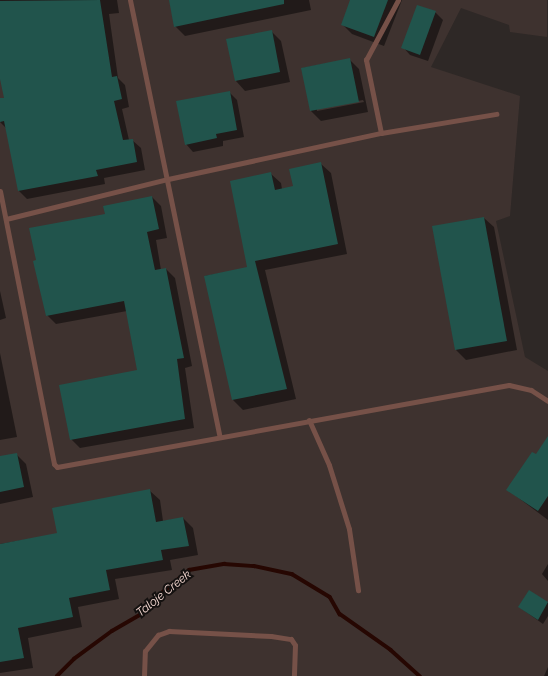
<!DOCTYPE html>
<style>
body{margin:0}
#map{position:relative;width:548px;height:676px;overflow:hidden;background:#2e2826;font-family:Raleway,sans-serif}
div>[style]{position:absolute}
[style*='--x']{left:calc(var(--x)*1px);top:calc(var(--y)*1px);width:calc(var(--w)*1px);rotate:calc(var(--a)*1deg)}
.built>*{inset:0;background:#3e322f}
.shadow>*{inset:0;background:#0007}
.stream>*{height:3.5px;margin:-1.75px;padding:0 1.75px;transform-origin:1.75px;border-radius:1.75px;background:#260702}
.building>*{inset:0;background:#21544c}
.service>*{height:5px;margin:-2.5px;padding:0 2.5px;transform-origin:2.5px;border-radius:2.5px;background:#765148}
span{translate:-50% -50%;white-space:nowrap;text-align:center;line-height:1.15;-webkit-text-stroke:4px #141110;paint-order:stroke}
.water-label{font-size:12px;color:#f8dbd4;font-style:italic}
</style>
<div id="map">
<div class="built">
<i style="clip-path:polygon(0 0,547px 0,547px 37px,510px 32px,509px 25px,461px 8px,431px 67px,520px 96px,510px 216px,496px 221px,525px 357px,548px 371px,548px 676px,0 676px)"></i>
</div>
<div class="shadow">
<i style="clip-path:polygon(0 0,117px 0,119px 13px,109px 14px,118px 78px,125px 85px,129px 107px,122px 109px,129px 140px,132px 140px,141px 148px,145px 170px,104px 178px,105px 184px,27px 199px,19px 191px,7px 129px,0 122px,0 99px,5px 98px,0 74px)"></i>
<i style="clip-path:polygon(170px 0,309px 0,311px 10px,185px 36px,175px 26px)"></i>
<i style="clip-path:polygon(351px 0,402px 0,384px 46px,352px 34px,342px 24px)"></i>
<i style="clip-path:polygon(435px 12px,443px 20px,428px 61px,410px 55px,403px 47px)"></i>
<i style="clip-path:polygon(271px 31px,281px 41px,290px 82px,245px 91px,236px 81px)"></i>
<i style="clip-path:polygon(evenodd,349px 59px,359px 69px,368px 112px,321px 121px,311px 111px,303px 68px,349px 59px,363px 100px,364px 102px,317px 111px,317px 109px,363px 100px)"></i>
<i style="clip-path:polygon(229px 92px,237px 100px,244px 137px,223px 141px,223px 146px,193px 152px,186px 144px)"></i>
<i style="clip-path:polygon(321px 164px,331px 173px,347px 254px,265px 270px,296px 399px,243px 410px,233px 400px,205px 276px,249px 268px,271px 174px,281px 183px,282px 189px,294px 187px)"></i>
<i style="clip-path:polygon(152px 197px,161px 206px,167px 238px,156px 240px,161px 270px,166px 269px,175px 278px,192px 366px,185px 368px,194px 428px,80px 448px,71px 439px,138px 371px,127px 311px,56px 324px,47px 315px,106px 214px)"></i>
<i style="clip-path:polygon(484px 218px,494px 227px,517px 350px,466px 360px,456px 350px)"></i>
<i style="clip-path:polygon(0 291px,6px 318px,0 320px)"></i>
<i style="clip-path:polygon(0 353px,17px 437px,0 440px)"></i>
<i style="clip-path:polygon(548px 444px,548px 520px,508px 490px)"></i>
<i style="clip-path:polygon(16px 454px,26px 464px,33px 497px,0 504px,0 457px)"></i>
<i style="clip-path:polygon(150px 491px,160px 500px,163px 521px,183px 518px,193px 528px,198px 555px,170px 560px,172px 570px,115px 579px,119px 599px,78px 607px,82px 627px,28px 638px,33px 668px,0 673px,0 544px,58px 534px)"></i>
<i style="clip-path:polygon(548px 564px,548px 581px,542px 574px)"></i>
<i style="clip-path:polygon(529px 591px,548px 603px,548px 616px,543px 624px,519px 607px)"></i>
<i style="clip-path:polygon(548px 667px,548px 676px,544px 676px)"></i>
</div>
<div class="stream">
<i style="--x:57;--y:676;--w:24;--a:-45"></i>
<i style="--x:74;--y:659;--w:47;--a:-36.4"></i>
<i style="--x:112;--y:631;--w:38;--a:-30"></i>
<i style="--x:145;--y:612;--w:27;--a:-48"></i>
<i style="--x:163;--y:592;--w:34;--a:-40"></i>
<i style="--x:189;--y:570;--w:36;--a:-10"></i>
<i style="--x:224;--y:564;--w:30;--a:4"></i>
<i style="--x:254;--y:566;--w:39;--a:12"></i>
<i style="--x:292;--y:574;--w:44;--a:31.2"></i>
<i style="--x:330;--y:597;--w:20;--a:60"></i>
<i style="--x:340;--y:614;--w:62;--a:35.2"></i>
<i style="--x:391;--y:650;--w:39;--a:42"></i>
</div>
<div class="building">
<i style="clip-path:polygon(100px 0,112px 77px,117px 76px,122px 99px,114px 101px,123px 140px,133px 139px,137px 162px,96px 170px,98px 176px,18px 191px,4px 121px,0 122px,0 98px,4px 98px,0 79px,0 1px)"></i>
<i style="clip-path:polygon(169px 0,284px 0,284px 4px,174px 27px)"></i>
<i style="clip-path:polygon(350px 0,388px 0,374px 37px,341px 25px)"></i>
<i style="clip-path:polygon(417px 5px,436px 11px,420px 55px,401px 48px)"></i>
<i style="clip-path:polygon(272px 30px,280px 72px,235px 81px,226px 39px)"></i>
<i style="clip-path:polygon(350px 58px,359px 102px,310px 111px,301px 68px)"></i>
<i style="clip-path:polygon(230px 91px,237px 130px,216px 134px,217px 138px,185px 145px,176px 101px)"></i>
<i style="clip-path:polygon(321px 162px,338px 244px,255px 261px,287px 389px,232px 400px,204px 276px,247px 267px,230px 181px,271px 172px,275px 190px,293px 186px,289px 169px)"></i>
<i style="clip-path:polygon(152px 196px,159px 229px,147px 232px,155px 270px,166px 268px,184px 358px,177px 359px,185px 419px,70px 440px,59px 385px,137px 370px,124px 301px,46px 316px,33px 261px,36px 260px,29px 228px,105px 214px,103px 206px)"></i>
<i style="clip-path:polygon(484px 217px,507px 341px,455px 350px,432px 226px)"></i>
<i style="clip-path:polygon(548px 436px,548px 496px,538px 511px,506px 490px,532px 452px,536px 454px)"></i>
<i style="clip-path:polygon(17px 453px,24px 487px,0 492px,0 456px)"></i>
<i style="clip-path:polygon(150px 489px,156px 522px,183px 517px,189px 546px,161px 550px,163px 560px,106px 570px,110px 590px,69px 598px,73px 617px,18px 628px,24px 658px,0 662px,0 544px,57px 533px,52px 508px)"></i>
<i style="clip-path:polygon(529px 590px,548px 602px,538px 620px,518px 607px)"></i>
</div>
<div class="service">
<i style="--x:130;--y:0;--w:446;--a:78.4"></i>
<i style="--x:381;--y:133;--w:75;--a:-101.6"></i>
<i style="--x:366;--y:60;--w:68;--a:-61.9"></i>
<i style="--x:0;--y:191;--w:278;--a:78.8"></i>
<i style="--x:54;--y:464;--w:4;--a:45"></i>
<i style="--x:57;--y:467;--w:459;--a:-10.3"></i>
<i style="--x:509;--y:385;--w:23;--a:13"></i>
<i style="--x:531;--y:390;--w:20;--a:33"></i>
<i style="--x:6;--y:219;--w:167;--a:-13.9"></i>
<i style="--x:168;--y:179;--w:218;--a:-12.2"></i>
<i style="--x:381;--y:133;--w:117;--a:-9.4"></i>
<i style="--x:309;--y:420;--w:49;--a:66"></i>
<i style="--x:329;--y:465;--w:67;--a:72.6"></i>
<i style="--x:349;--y:529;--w:62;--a:81.6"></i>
<i style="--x:144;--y:676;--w:25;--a:-88"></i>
<i style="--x:145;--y:651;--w:21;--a:-51"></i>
<i style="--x:158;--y:635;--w:12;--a:-20"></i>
<i style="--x:169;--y:631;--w:102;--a:2.8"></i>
<i style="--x:271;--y:636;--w:20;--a:9"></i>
<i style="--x:291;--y:639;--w:7;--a:56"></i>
<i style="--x:295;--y:645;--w:31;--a:92"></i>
</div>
<div class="water-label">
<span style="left:164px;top:594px;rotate:-39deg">Taloje Creek</span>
</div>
</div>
